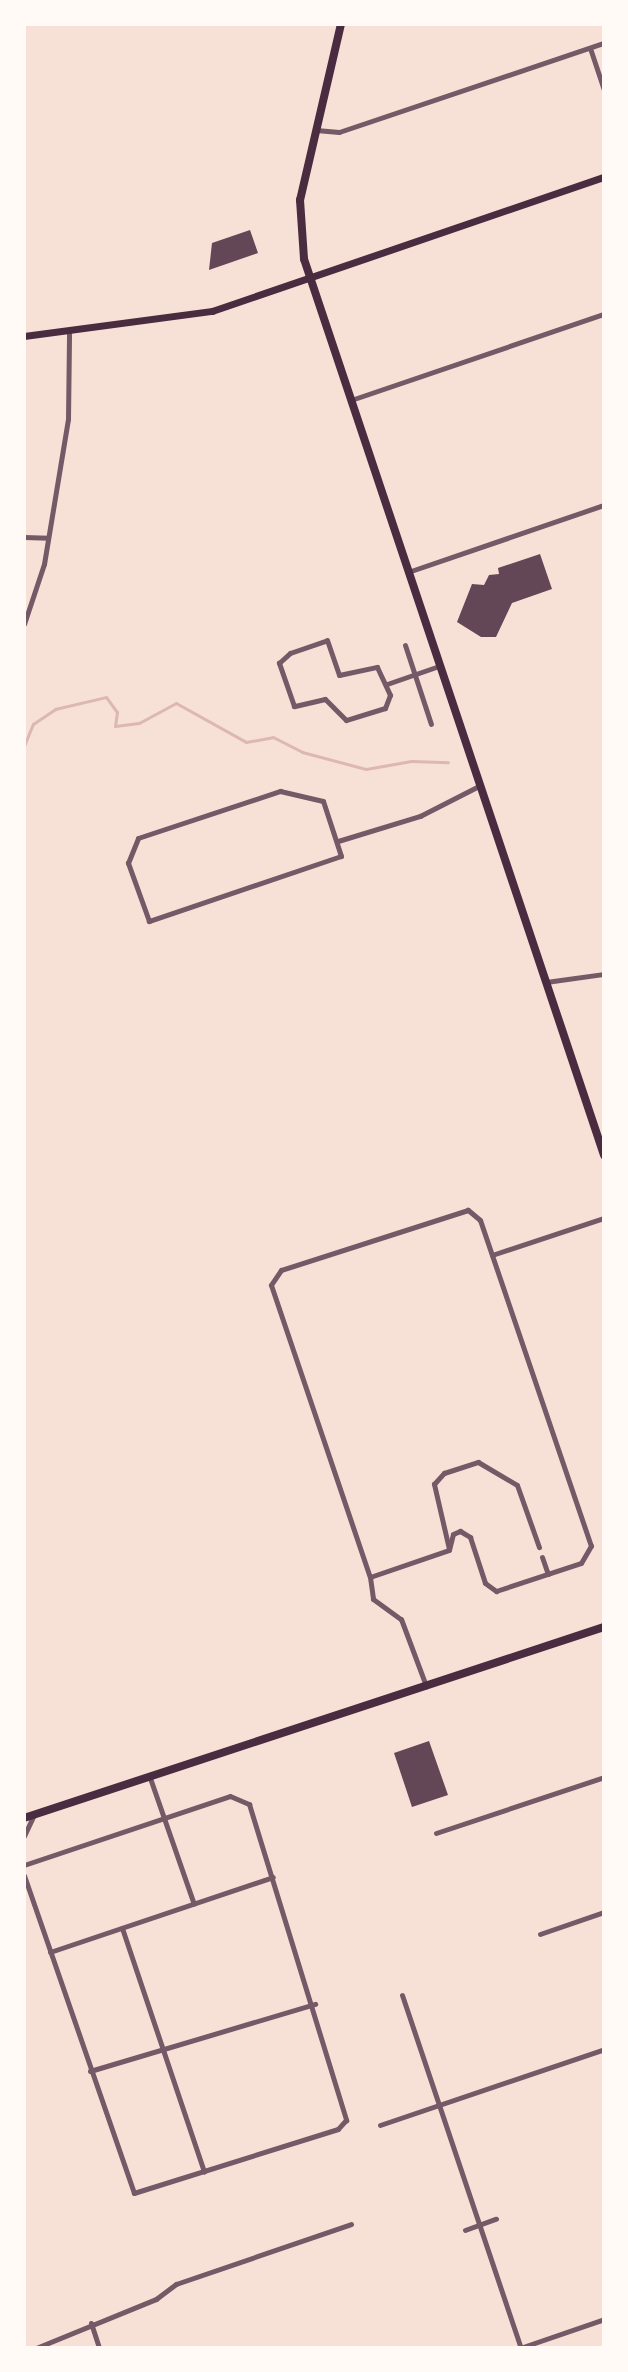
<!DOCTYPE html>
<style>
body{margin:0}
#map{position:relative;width:628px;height:2372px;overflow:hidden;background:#f7e1d7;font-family:Lato,sans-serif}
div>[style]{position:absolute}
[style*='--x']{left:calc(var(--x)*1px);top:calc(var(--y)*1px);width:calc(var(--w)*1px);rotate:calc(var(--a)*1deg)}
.stream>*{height:3px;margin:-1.5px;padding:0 1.5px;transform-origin:1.5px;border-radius:1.5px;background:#dcb8b0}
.building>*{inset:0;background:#644757}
.minor>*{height:5px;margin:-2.5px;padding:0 2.5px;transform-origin:2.5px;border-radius:2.5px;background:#755966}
.secondary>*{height:7px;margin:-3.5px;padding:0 3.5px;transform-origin:3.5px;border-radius:3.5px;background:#4a2c40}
.primary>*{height:8px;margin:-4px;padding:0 4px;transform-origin:4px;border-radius:4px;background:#4a2c40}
span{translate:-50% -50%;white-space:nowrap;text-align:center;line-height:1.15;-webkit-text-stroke:6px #fffaf5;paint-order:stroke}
.frame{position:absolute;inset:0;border:26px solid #fffaf5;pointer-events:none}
</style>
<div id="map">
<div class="stream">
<i style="--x:24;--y:746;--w:24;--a:-68"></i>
<i style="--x:33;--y:724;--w:27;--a:-34"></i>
<i style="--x:55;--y:709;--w:52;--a:-13.2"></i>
<i style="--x:106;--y:697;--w:19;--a:54"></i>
<i style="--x:117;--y:712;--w:14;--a:98"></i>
<i style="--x:115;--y:726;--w:24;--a:-7"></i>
<i style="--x:139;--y:723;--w:42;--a:-28.4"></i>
<i style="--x:176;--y:703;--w:80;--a:29.1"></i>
<i style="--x:246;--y:742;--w:27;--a:-10"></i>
<i style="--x:273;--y:737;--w:33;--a:27"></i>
<i style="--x:302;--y:752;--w:66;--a:14.9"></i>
<i style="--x:366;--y:769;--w:46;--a:-10.1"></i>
<i style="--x:411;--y:761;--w:37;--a:2"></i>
</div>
<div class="building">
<i style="clip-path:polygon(250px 230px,258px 253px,209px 270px,212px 243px)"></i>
<i style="clip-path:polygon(540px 554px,552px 589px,512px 603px,496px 637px,481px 637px,457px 622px,472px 584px,484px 585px,489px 575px,499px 574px,498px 568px)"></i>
<i style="clip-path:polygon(429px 1741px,448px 1795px,412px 1807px,394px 1753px)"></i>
</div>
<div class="minor">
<i style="--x:590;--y:48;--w:44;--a:71.6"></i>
<i style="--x:316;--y:130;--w:23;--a:5"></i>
<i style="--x:339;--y:132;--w:280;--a:-18.6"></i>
<i style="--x:351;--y:400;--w:267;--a:-18.8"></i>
<i style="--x:24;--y:537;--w:24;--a:2"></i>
<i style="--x:408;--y:572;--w:207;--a:-18.9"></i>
<i style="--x:24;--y:624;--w:63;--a:-71.6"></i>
<i style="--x:44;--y:564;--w:147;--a:-80.6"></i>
<i style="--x:68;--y:419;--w:88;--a:-89.3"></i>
<i style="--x:327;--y:640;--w:37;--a:71"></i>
<i style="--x:339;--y:675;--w:39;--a:-12"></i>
<i style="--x:377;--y:667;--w:31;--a:65"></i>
<i style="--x:390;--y:695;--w:14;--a:111"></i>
<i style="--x:385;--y:708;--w:41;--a:162.9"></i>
<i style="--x:346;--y:720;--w:30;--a:-135"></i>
<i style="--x:325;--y:699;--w:32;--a:167"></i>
<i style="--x:294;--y:706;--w:46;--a:-109.2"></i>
<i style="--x:279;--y:663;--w:15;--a:-42"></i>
<i style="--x:290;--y:653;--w:39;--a:-19"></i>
<i style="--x:405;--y:645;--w:83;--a:71.8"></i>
<i style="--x:387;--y:684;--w:55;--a:-19.1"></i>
<i style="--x:280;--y:791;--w:44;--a:13.1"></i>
<i style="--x:323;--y:801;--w:58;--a:71.9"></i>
<i style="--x:341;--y:856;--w:203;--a:161.3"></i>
<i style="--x:149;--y:921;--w:62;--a:-109.9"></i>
<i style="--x:128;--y:863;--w:27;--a:-68"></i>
<i style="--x:138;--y:838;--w:150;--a:-18.3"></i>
<i style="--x:338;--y:841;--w:86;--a:-17"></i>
<i style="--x:420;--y:816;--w:66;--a:-27"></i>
<i style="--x:546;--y:982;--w:59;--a:-7.9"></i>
<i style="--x:492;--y:1255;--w:118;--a:-18.3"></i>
<i style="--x:449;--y:1549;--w:67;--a:-103"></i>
<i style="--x:434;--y:1484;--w:15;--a:-48"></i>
<i style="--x:444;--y:1473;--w:36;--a:-18"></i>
<i style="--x:478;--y:1462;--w:45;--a:30.5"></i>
<i style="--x:517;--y:1485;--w:66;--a:70.5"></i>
<i style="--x:542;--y:1557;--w:18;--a:71"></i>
<i style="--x:370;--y:1577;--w:83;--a:-18.9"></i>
<i style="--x:449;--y:1550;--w:16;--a:-76"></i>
<i style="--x:453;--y:1534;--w:8;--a:-23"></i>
<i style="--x:460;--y:1531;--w:12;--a:31"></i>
<i style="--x:470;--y:1537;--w:48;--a:71.9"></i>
<i style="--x:485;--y:1583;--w:14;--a:36"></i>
<i style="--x:496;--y:1591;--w:89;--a:-18.2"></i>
<i style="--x:581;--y:1563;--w:20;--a:-60"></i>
<i style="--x:591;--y:1546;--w:344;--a:-108.8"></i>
<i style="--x:480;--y:1220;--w:16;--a:-140"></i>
<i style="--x:468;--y:1210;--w:196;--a:162.2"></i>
<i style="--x:281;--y:1270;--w:18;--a:124"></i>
<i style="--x:271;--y:1285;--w:308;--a:71.3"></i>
<i style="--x:370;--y:1577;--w:22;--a:82"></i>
<i style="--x:373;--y:1599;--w:34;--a:36"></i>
<i style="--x:401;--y:1619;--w:72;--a:69.5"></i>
<i style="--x:150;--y:1778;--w:133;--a:70.8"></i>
<i style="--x:436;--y:1833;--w:177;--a:-18.4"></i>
<i style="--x:24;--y:1836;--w:23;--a:-65"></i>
<i style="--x:24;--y:1865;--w:217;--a:-18.5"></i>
<i style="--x:230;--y:1796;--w:21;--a:23"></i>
<i style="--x:249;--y:1804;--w:331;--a:72.9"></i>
<i style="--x:346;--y:2120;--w:12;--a:132"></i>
<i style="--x:338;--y:2129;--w:214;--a:162.6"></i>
<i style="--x:134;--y:2193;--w:336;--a:-109.1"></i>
<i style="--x:122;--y:1928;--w:257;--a:71.4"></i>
<i style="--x:540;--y:1934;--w:68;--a:-19"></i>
<i style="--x:50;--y:1952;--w:235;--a:-18.6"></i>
<i style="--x:402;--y:1995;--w:373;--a:71.4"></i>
<i style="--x:90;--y:2071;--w:235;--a:-16.6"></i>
<i style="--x:380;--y:2125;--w:237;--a:-18.7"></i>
<i style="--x:465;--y:2230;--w:33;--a:-20"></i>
<i style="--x:91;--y:2323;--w:26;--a:72"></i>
<i style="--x:36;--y:2348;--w:130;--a:-22.2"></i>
<i style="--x:156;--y:2299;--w:25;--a:-37"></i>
<i style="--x:176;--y:2284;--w:185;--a:-18.9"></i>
<i style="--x:520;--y:2348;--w:89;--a:-19"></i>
</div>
<div class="secondary">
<i style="--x:24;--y:336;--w:190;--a:-7.6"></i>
<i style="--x:212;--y:311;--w:414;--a:-18.9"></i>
</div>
<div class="primary">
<i style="--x:341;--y:24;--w:181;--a:103.1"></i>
<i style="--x:300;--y:200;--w:59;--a:86.1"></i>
<i style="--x:304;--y:259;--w:945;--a:71.49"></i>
<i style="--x:24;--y:1818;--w:611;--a:-18.23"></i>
</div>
<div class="frame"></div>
</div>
